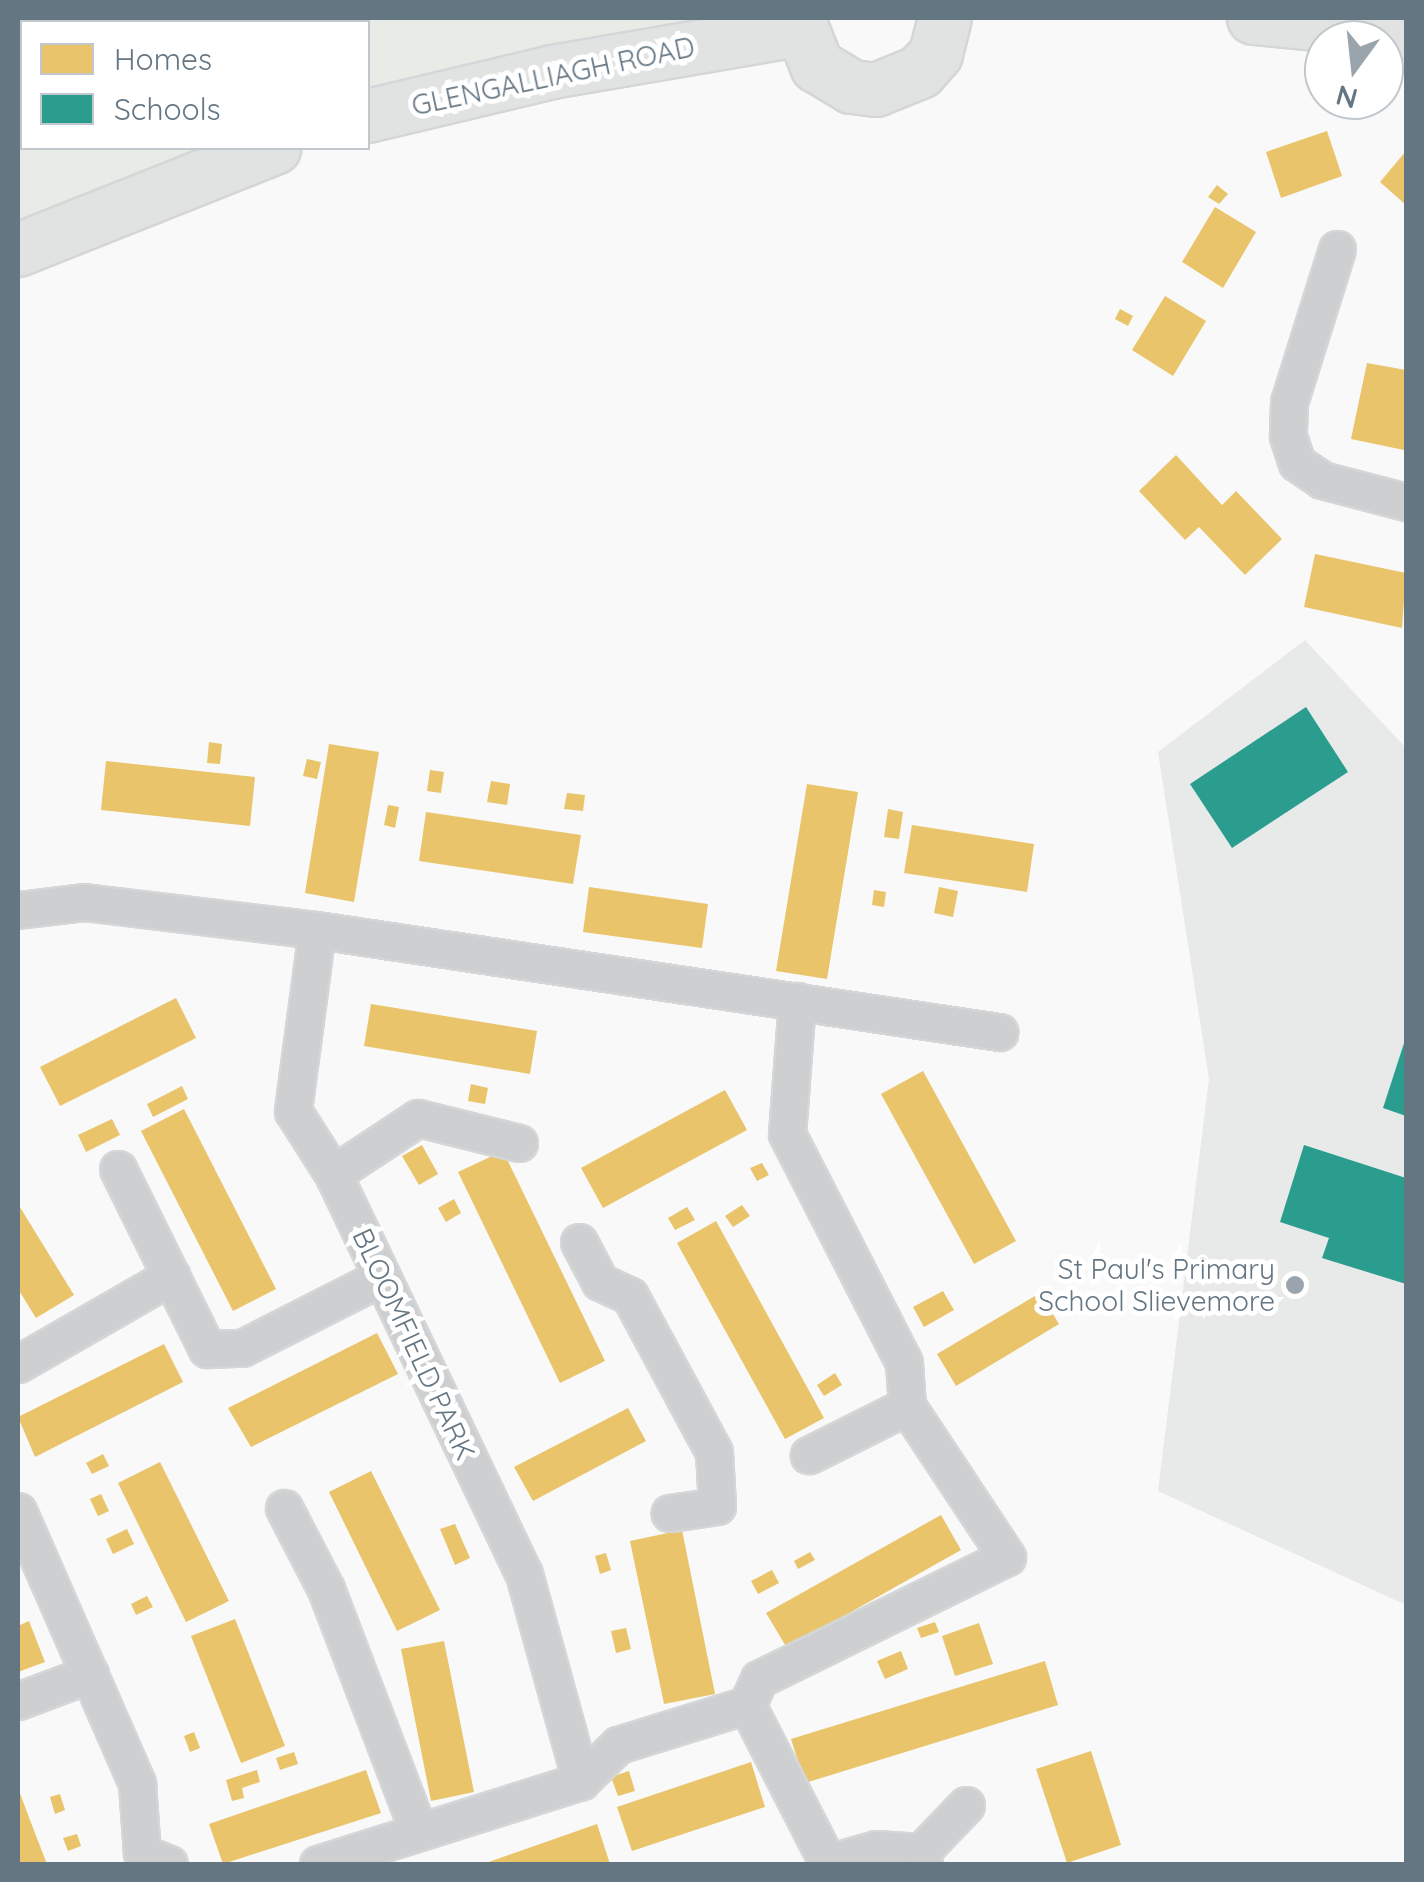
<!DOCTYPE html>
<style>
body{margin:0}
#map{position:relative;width:1424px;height:1882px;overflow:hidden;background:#f9f9f9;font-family:Quicksand,sans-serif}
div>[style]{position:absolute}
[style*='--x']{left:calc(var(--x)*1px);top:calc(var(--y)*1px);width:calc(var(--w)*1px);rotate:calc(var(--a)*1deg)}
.built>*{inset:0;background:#e8e9e9}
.green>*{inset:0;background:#e8ebe6}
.homes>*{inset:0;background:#e9c46a}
.schools>*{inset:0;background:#2a9d8f}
.roads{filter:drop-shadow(2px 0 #d5d6d7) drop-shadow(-2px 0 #d5d6d7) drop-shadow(0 2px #d5d6d7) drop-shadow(0 -2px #d5d6d7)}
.street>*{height:35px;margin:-17.5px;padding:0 17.5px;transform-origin:17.5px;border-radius:17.5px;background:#cecfd0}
.secondary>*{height:52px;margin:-26px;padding:0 26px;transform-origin:26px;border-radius:26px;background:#e1e2e2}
.dots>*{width:28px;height:28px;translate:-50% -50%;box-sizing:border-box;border:5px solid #fff;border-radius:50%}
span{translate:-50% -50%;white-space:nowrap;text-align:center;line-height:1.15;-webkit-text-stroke:10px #fff;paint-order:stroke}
.street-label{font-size:28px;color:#657683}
.poi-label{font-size:28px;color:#657683}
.right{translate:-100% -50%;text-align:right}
.frame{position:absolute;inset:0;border:20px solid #657683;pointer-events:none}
.legend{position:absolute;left:20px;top:20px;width:350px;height:130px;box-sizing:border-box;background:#fff;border:2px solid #c1c8cd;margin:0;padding:12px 18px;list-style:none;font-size:30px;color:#657683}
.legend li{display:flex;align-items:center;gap:20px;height:50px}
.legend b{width:50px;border:2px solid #c1c8cd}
.north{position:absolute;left:1304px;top:20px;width:100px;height:100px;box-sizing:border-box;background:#fff;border:2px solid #c1c8cd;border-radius:50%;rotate:195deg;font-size:28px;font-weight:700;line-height:40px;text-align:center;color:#657683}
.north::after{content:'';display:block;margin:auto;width:35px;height:45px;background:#99a4ac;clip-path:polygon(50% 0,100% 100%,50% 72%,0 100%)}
</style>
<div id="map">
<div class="built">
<i style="clip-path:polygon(1305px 640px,1406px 748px,1406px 1605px,1158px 1491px,1209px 1079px,1158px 752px)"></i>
</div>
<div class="green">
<i style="clip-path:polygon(18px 18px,697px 18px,464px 71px,368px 111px,368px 22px,22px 22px,22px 148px,278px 148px,18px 255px)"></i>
</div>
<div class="homes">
<i style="clip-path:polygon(1327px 131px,1342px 176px,1281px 198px,1266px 152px)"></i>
<i style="clip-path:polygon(1406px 151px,1406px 205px,1380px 182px)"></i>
<i style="clip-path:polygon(1217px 185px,1228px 194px,1219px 204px,1208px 197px)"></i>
<i style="clip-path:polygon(1215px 207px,1256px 232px,1223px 288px,1182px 262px)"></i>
<i style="clip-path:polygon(1165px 296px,1206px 321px,1173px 376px,1132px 350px)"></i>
<i style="clip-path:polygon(1120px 309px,1133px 316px,1128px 326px,1115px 319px)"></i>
<i style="clip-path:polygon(1367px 363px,1406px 370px,1404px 450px,1351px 439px)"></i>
<i style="clip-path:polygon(1176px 455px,1222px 505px,1236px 491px,1282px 539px,1245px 575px,1199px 527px,1185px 540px,1139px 491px)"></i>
<i style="clip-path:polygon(1315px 554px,1406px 573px,1402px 628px,1304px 607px)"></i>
<i style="clip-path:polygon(209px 742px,222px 744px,220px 764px,207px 763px)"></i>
<i style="clip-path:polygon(329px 744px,379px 752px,354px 902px,305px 893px)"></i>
<i style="clip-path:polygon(307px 759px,321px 762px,317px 779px,303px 776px)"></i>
<i style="clip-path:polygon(106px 761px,255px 777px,250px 826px,101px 810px)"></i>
<i style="clip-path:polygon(430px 770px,444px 772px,441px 793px,427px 791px)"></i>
<i style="clip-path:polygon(491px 781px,510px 784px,507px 805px,487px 802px)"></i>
<i style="clip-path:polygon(807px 784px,858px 792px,827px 979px,776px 971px)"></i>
<i style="clip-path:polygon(567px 793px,585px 795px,583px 811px,564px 809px)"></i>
<i style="clip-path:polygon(388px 805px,399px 807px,395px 828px,384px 825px)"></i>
<i style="clip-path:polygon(888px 809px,903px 812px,899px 839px,884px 837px)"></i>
<i style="clip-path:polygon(426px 812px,581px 835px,573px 884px,419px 861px)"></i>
<i style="clip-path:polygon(912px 825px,1034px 844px,1027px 892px,904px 873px)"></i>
<i style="clip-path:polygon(589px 887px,708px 904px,702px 948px,583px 932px)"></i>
<i style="clip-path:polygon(939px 887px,958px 891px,953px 917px,934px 913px)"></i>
<i style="clip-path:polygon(874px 890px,886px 892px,884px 907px,872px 905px)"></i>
<i style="clip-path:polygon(176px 998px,196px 1038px,60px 1106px,40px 1067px)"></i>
<i style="clip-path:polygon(371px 1004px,537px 1031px,530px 1074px,364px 1046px)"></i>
<i style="clip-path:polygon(923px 1071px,1016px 1241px,974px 1264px,881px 1094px)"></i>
<i style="clip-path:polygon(471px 1084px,488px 1088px,485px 1104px,468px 1101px)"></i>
<i style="clip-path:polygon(182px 1086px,188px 1099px,153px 1117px,147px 1104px)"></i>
<i style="clip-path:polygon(725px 1090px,747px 1130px,603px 1208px,581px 1168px)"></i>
<i style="clip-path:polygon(184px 1109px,276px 1289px,233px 1311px,141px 1131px)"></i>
<i style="clip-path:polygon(112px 1119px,120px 1135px,86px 1152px,78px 1135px)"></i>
<i style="clip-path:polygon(422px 1145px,438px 1174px,419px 1185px,402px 1156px)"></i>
<i style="clip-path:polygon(503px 1151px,605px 1361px,560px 1383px,458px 1172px)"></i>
<i style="clip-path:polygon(762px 1163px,769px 1175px,757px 1181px,750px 1168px)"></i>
<i style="clip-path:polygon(454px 1199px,461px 1213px,446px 1222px,438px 1208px)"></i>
<i style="clip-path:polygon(18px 1204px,74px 1295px,36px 1318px,18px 1289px)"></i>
<i style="clip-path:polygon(742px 1205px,750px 1216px,733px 1227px,725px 1216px)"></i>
<i style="clip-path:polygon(687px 1207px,695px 1220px,675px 1230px,668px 1218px)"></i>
<i style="clip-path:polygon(716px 1221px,824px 1418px,785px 1439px,677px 1243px)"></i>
<i style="clip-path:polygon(943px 1291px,954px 1310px,924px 1327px,913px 1307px)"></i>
<i style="clip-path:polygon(1040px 1293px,1059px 1324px,956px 1386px,937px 1354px)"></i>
<i style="clip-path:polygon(377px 1333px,398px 1374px,251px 1447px,228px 1408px)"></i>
<i style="clip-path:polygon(164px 1344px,183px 1382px,35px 1457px,18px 1417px)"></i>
<i style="clip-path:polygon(835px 1373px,842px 1385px,824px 1396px,817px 1385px)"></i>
<i style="clip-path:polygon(628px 1408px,646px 1441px,533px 1501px,514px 1467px)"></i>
<i style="clip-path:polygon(103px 1454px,109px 1466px,92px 1474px,86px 1463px)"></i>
<i style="clip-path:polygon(160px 1462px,229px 1601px,186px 1622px,118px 1483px)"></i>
<i style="clip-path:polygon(371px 1471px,440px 1610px,397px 1631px,329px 1492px)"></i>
<i style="clip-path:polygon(101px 1494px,109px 1511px,98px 1516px,90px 1499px)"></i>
<i style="clip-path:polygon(941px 1515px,961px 1550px,787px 1648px,766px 1613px)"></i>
<i style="clip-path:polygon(455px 1524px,470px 1558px,455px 1565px,440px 1529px)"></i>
<i style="clip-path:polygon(127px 1529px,134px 1544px,113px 1554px,106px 1539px)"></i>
<i style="clip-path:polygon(682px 1530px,715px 1694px,664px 1704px,630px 1541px)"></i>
<i style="clip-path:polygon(810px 1552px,815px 1560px,798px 1569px,794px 1561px)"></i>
<i style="clip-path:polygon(606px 1553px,611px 1570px,600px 1574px,595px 1556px)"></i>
<i style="clip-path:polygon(772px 1570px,779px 1583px,758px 1594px,751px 1581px)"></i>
<i style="clip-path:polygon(147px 1596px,153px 1607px,136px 1615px,131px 1604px)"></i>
<i style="clip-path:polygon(235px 1619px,285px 1746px,241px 1763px,191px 1636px)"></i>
<i style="clip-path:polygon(29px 1621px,45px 1662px,18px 1672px,18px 1626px)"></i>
<i style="clip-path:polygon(935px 1622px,939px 1632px,921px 1638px,917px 1628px)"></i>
<i style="clip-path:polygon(979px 1623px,993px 1664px,955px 1676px,942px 1636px)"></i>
<i style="clip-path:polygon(626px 1628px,631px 1649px,616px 1653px,611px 1631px)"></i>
<i style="clip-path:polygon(444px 1641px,474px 1792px,431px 1801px,401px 1649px)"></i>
<i style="clip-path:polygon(901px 1651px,908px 1669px,885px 1679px,877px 1661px)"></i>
<i style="clip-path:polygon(1045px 1661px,1058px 1705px,805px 1783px,791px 1739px)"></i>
<i style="clip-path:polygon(194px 1732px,200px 1748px,190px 1752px,184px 1736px)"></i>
<i style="clip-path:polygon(1091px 1751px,1121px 1845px,1067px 1863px,1036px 1769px)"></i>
<i style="clip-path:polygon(294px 1752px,298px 1764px,280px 1770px,276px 1758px)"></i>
<i style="clip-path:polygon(751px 1762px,765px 1807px,632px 1851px,617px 1807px)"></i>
<i style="clip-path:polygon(257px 1770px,260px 1782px,242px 1788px,244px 1798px,232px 1801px,226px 1780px)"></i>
<i style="clip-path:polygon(366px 1770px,381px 1813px,223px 1864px,209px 1824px)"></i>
<i style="clip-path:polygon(629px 1771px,635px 1791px,618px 1796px,611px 1777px)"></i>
<i style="clip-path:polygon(18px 1788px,33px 1828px,47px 1864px,18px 1864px)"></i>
<i style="clip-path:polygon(60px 1794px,65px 1810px,55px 1814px,50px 1797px)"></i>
<i style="clip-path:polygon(597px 1824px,610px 1864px,483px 1864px)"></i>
<i style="clip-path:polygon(77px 1834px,81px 1846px,68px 1851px,63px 1838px)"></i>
</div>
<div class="schools">
<i style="clip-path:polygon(1306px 707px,1348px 772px,1232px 848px,1190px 784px)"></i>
<i style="clip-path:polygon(1406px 1037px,1406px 1116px,1383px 1108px)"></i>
<i style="clip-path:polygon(1304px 1145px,1406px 1178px,1406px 1284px,1322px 1258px,1329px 1238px,1280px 1222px)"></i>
</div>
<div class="roads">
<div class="street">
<i style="--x:1337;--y:249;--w:160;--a:107.4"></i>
<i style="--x:1289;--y:402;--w:34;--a:92"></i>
<i style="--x:1288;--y:436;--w:28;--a:72"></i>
<i style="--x:1297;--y:463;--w:30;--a:34"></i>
<i style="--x:1322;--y:480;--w:87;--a:14.7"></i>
<i style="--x:18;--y:910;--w:66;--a:-6.9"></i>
<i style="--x:84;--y:902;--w:235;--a:6.9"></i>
<i style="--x:317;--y:930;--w:690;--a:8.51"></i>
<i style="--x:317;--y:930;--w:183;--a:97.6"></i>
<i style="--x:293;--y:1111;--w:75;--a:57.6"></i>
<i style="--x:333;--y:1174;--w:443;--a:64.5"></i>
<i style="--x:524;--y:1574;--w:215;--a:74.6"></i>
<i style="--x:797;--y:1001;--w:133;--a:94.3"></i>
<i style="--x:787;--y:1134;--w:257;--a:62.9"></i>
<i style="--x:904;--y:1363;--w:43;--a:86"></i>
<i style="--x:907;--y:1406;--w:110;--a:153.4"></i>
<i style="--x:118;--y:1169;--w:201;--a:63.7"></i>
<i style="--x:207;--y:1349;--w:35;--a:-2"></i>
<i style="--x:242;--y:1348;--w:157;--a:-26.9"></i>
<i style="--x:333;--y:1174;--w:102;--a:-33.4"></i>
<i style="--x:418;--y:1118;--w:104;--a:13.9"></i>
<i style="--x:579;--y:1242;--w:45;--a:62.3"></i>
<i style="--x:600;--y:1282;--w:33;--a:25"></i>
<i style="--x:630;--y:1296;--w:177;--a:61.7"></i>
<i style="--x:714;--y:1452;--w:54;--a:86.8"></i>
<i style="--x:717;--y:1506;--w:48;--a:171.5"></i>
<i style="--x:18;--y:1364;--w:177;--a:-29.9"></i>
<i style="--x:284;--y:1508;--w:91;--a:62.6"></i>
<i style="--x:326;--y:1589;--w:260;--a:69.1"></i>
<i style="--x:18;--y:1511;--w:298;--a:66.4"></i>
<i style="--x:137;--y:1784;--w:69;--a:85.9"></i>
<i style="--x:142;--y:1853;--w:29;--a:22"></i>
<i style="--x:18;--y:1701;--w:77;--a:-20.6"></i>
<i style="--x:747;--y:1705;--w:178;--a:62.9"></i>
<i style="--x:318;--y:1864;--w:276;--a:-17.5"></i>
<i style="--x:581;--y:1781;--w:52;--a:-44.2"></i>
<i style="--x:618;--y:1745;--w:135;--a:-17.2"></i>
<i style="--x:747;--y:1705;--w:29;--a:-65"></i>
<i style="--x:759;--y:1679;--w:276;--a:-26.2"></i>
<i style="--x:1007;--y:1557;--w:181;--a:-123.5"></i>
<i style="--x:824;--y:1864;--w:54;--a:-16.1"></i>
<i style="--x:876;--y:1849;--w:45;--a:3.8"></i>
<i style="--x:924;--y:1864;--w:12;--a:-104"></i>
<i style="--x:921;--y:1852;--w:65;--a:-46.2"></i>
</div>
<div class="secondary">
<i style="--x:798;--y:18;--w:52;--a:68.4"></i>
<i style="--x:817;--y:66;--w:41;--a:31"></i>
<i style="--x:852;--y:87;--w:24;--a:7"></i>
<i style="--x:876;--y:90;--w:48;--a:-22.2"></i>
<i style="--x:920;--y:72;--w:24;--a:-48"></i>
<i style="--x:936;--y:54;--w:37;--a:-76"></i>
<i style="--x:1254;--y:18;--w:153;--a:5.6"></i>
<i style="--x:368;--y:116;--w:189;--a:-13.4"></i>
<i style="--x:552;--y:72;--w:251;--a:-9.7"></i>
<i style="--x:18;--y:250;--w:276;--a:-21.7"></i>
</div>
</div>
<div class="dots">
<i style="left:1295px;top:1285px;background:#99a4ac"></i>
</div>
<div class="street-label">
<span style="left:553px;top:76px;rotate:-12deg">GLENGALLIAGH ROAD</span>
<span style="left:414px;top:1344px;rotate:65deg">BLOOMFIELD PARK</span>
</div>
<div class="poi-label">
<span class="right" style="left:1275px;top:1285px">St Paul's Primary<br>School Slievemore</span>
</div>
<div class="frame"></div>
<ul class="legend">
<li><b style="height:28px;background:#e9c46a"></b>Homes</li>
<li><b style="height:28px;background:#2a9d8f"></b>Schools</li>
</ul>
<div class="north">N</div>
</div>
